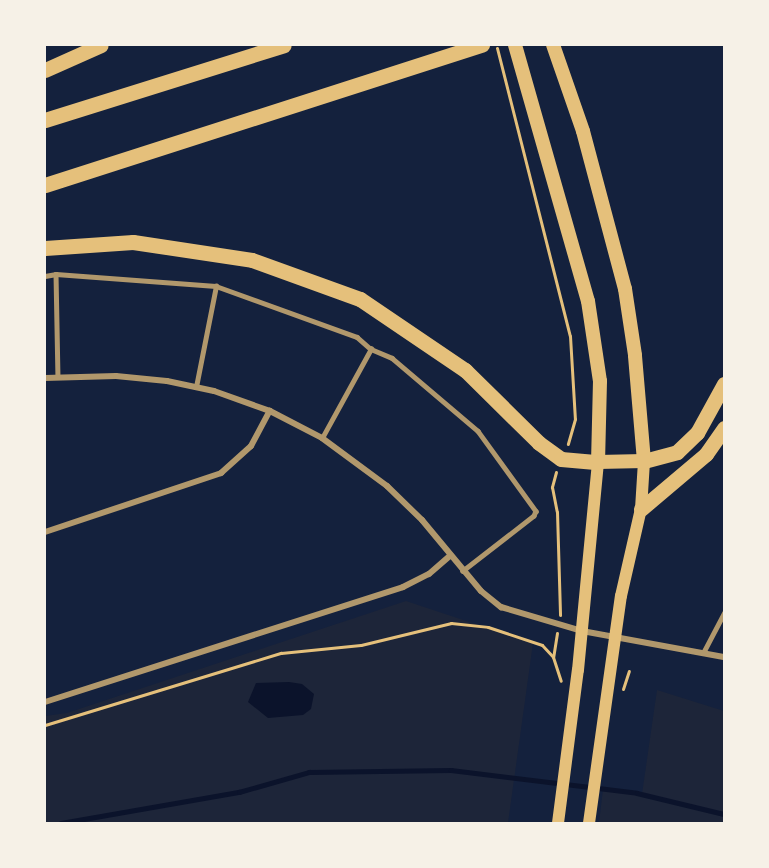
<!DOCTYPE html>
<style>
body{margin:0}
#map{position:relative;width:769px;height:868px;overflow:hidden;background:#14213d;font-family:Quicksand,sans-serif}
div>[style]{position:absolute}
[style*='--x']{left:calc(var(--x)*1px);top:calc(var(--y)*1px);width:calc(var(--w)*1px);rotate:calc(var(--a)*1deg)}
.green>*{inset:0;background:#1d2539}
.water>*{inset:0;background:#0b132b}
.stream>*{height:4.5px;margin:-2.25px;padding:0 2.25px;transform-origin:2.25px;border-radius:2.25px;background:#0b132b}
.path>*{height:3px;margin:-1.5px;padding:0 1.5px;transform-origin:1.5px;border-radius:1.5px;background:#e5c07b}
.service>*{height:4.5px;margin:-2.25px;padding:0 2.25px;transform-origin:2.25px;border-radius:2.25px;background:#b1986c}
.minor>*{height:6px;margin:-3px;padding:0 3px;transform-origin:3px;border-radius:3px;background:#b1986c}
.secondary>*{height:12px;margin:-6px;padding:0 6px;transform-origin:6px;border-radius:6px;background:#e5c07b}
.trunk>*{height:14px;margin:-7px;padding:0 7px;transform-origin:7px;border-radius:7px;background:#e5c07b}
.motorway>*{height:15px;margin:-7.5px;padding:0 7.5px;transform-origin:7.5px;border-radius:7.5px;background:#e5c07b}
span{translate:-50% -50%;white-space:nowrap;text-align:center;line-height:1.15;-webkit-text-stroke:6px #f6f1e7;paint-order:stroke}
.frame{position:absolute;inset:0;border:46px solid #f6f1e7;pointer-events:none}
</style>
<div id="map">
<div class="green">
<i style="clip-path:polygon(406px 601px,533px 643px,508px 823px,45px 823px,45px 716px,67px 713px)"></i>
<i style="clip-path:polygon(657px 690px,724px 711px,724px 823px,599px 823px,603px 789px,642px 794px)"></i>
</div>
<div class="water">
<i style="clip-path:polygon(289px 682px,302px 684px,314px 694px,311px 709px,303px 715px,268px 718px,248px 702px,256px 683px)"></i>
</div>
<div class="stream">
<i style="--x:61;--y:823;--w:181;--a:-9.9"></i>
<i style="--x:239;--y:792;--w:73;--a:-15.9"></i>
<i style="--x:309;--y:772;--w:142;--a:-0.8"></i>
<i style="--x:451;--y:770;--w:187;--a:7"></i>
<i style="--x:637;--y:793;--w:89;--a:13.6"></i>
</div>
<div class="path">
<i style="--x:497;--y:48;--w:297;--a:75.8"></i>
<i style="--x:570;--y:336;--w:83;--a:86.6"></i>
<i style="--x:575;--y:419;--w:26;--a:106"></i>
<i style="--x:556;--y:472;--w:16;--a:105"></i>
<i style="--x:552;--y:487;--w:25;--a:79"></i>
<i style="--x:557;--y:512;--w:103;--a:88.3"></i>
<i style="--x:557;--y:633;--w:24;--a:99"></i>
<i style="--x:553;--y:657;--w:25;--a:72"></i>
<i style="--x:623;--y:689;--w:19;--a:-72"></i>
<i style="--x:45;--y:725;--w:247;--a:-17"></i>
<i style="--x:281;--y:653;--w:80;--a:-5.7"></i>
<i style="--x:361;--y:645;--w:93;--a:-13.7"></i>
<i style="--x:451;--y:623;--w:37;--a:6"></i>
<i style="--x:488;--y:627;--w:57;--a:18.4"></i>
<i style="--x:542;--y:645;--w:16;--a:47"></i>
</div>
<div class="service">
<i style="--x:56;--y:274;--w:160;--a:4.3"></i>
<i style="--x:216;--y:286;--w:150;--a:19.9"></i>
<i style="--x:357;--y:337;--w:18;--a:41"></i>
<i style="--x:371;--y:349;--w:23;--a:23"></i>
<i style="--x:392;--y:358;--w:113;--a:40.3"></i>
<i style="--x:478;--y:431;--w:99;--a:54.1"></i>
<i style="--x:536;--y:511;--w:5;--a:112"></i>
<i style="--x:534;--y:516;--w:90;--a:142.2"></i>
<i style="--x:45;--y:276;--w:11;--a:-10"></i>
<i style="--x:56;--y:274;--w:102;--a:88.9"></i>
<i style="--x:196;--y:387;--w:103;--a:-78.8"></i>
<i style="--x:322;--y:438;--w:102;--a:-61.2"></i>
<i style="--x:703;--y:653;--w:45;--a:-62.3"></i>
</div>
<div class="minor">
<i style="--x:45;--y:378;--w:71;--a:-1.6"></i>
<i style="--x:116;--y:376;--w:51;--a:5.6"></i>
<i style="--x:167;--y:381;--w:48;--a:12"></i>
<i style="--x:214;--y:391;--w:59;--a:19.7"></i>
<i style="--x:270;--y:411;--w:59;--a:27.4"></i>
<i style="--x:322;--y:438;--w:81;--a:36.4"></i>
<i style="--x:387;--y:486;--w:49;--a:44.2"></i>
<i style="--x:422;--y:520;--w:92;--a:50.3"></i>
<i style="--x:481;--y:591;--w:26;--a:39"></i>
<i style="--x:501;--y:607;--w:84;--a:16.5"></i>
<i style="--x:582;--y:631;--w:144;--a:10.4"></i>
<i style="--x:45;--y:532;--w:186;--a:-18.5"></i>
<i style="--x:221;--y:473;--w:40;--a:-42"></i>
<i style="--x:251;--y:446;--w:40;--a:-62"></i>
<i style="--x:45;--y:702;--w:376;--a:-17.8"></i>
<i style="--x:403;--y:587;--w:29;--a:-27"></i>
<i style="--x:429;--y:574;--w:28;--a:-41"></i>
</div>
<div class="secondary">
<i style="--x:558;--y:823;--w:154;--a:-82.6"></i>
<i style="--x:578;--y:670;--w:209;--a:-84.5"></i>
<i style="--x:589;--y:823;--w:229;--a:-82"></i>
<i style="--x:621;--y:596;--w:89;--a:-77.1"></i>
<i style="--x:641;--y:509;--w:48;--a:-86.4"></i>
</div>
<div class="trunk">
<i style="--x:515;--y:45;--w:266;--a:74.1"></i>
<i style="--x:588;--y:301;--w:81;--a:81.5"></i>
<i style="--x:600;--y:381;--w:81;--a:91.4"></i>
<i style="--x:598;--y:462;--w:46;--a:-1.2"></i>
<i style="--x:644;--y:461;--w:106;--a:-94.9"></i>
<i style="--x:635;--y:355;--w:67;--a:-98.6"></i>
<i style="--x:625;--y:289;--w:163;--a:-104.9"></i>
<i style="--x:583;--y:131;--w:91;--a:-109.2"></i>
</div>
<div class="motorway">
<i style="--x:45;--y:70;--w:61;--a:-24.1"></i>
<i style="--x:45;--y:120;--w:250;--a:-17.4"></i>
<i style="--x:45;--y:185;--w:459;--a:-17.8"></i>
<i style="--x:45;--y:248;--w:88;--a:-3.9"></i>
<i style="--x:133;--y:242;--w:120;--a:8.6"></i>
<i style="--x:252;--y:260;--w:115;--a:19.9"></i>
<i style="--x:360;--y:299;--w:127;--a:34.1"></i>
<i style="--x:465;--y:370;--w:104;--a:44.6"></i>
<i style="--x:539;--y:443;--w:27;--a:36"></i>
<i style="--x:561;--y:459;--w:37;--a:5"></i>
<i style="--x:644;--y:461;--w:34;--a:-15"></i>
<i style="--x:677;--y:452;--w:28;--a:-44"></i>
<i style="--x:697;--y:433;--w:56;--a:-61.1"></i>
<i style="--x:641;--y:509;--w:85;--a:-40.2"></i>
<i style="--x:706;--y:454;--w:32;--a:-55"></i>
</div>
<div class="frame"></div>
</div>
